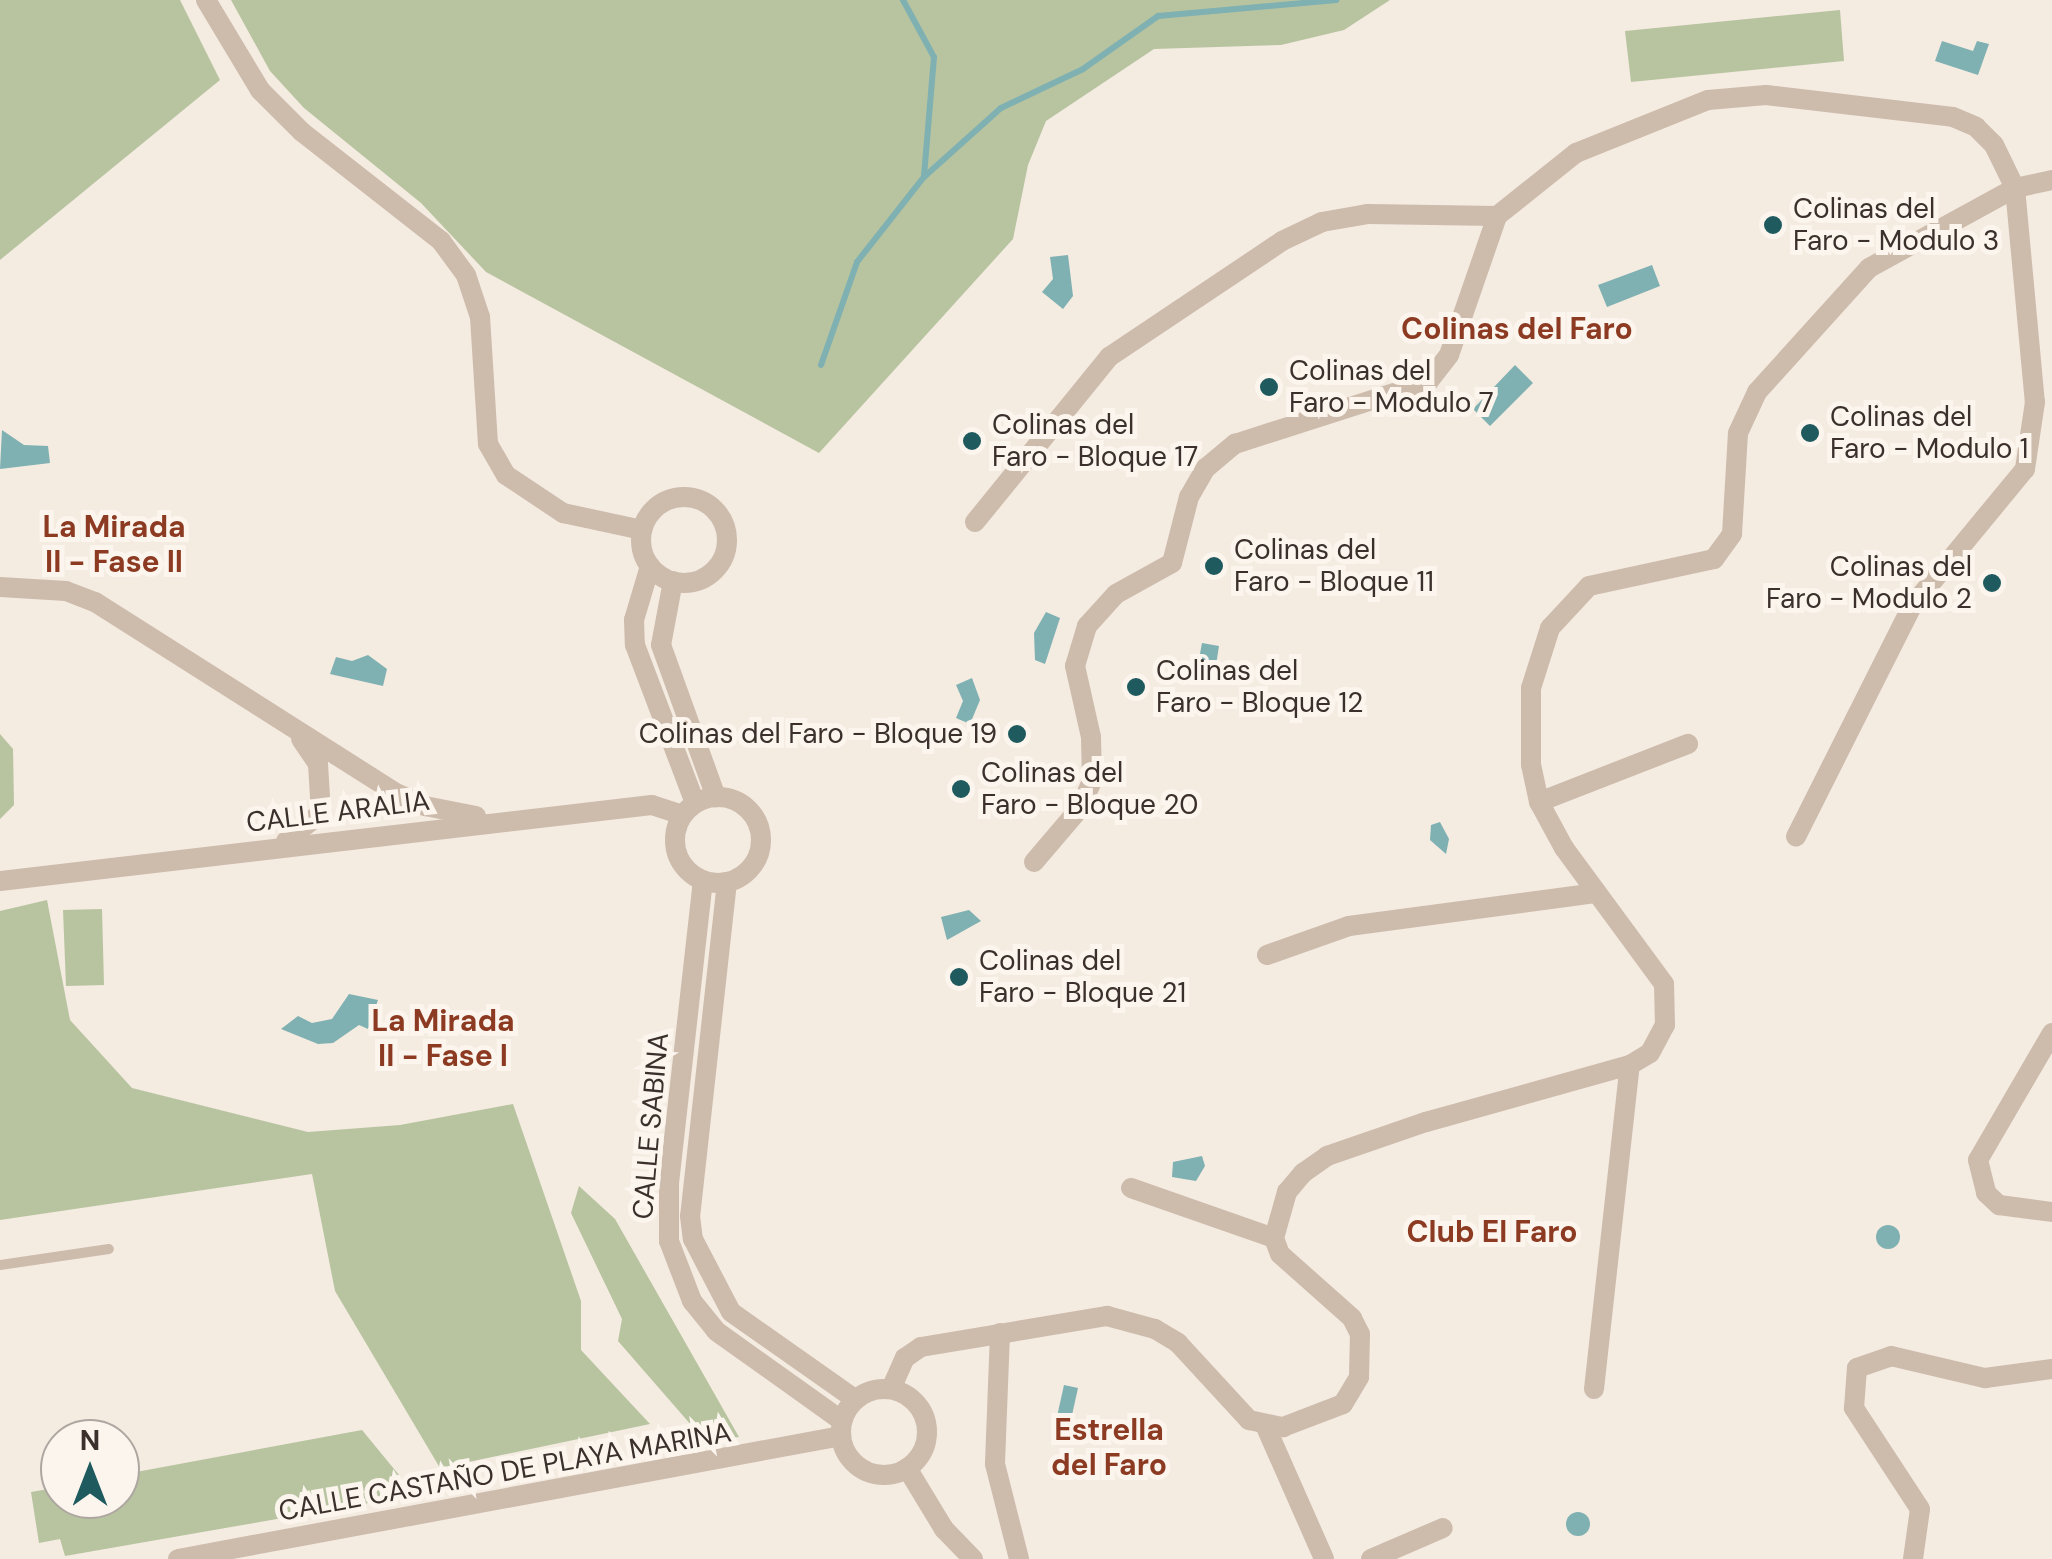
<!DOCTYPE html>
<meta charset="utf-8">
<style>
body{margin:0}
#map{position:relative;width:2052px;height:1559px;overflow:hidden;background:#f4ebe1;font-family:"DM Sans",sans-serif}
div>[style]{position:absolute}
[style*='--x']{left:calc(var(--x)*1px);top:calc(var(--y)*1px);width:calc(var(--w)*1px);rotate:calc(var(--a)*1deg)}
.green>*{inset:0;background:#b8c4a0}
.water>*{inset:0;background:#7fb0b2}
.round{border-radius:50%}
.stream>*{height:6px;margin:-3px;padding:0 3px;transform-origin:3px;border-radius:3px;background:#7fb0b2}
.lane>*{height:10px;margin:-5px;padding:0 5px;transform-origin:5px;border-radius:5px;background:#cdbbac}
.street>*{height:20px;margin:-10px;padding:0 10px;transform-origin:10px;border-radius:10px;background:#cdbbac}
.street>.ring{margin:-10px;padding:0;box-sizing:content-box;background:none;border:20px solid #cdbbac;border-radius:50%}
.dots>*{width:28px;height:28px;translate:-50% -50%;box-sizing:border-box;border:5px solid #fbf5ee;border-radius:50%}
span{translate:-50% -50%;white-space:nowrap;text-align:center;line-height:1.15;-webkit-text-stroke:10px #fbf5ee;paint-order:stroke}
.poi-label{font-size:28px;color:#3b302b}
.left{translate:0 -50%;text-align:left}
.right{translate:-100% -50%;text-align:right}
.street-label{font-size:28px;color:#3b302b}
.neighbourhood-label{font-size:30px;color:#8c3b22;font-weight:700}
.north{position:absolute;left:40px;top:1419px;width:100px;height:100px;box-sizing:border-box;background:#fbf5ee;border:2px solid #aea6a0;border-radius:50%;rotate:0deg;font-size:28px;font-weight:700;line-height:40px;text-align:center;color:#3b302b}
.north::after{content:'';display:block;margin:auto;width:35px;height:45px;background:#1f5a5e;clip-path:polygon(50% 0,100% 100%,50% 72%,0 100%)}
</style>
<div id="map">
<div class="green">
<i style="clip-path:polygon(0 0,180px 0,220px 80px,0 260px)"></i>
<i style="clip-path:polygon(231px 0,1390px 0,1344px 30px,1281px 45px,1154px 49px,1046px 121px,1028px 165px,1013px 239px,819px 453px,486px 272px,421px 203px,304px 108px,270px 71px)"></i>
<i style="clip-path:polygon(1840px 10px,1844px 61px,1631px 82px,1625px 31px)"></i>
<i style="clip-path:polygon(0 734px,13px 749px,14px 805px,0 819px)"></i>
<i style="clip-path:polygon(47px 900px,70px 1020px,132px 1088px,308px 1132px,400px 1125px,513px 1104px,581px 1301px,581px 1350px,650px 1424px,440px 1468px,335px 1291px,312px 1174px,0 1220px,0 911px)"></i>
<i style="clip-path:polygon(102px 909px,104px 985px,66px 986px,63px 910px)"></i>
<i style="clip-path:polygon(579px 1186px,615px 1219px,739px 1437px,705px 1441px,618px 1341px,622px 1319px,571px 1213px)"></i>
<i style="clip-path:polygon(362px 1430px,399px 1475px,403px 1497px,65px 1556px,60px 1539px,39px 1543px,31px 1492px,60px 1487px,60px 1499px,120px 1499px,120px 1475px)"></i>
</div>
<div class="water">
<i style="clip-path:polygon(1942px 41px,1973px 51px,1977px 41px,1989px 44px,1978px 75px,1935px 61px)"></i>
<i style="clip-path:polygon(1068px 255px,1073px 296px,1063px 309px,1042px 292px,1053px 279px,1050px 257px)"></i>
<i style="clip-path:polygon(1652px 265px,1660px 286px,1607px 307px,1598px 285px)"></i>
<i style="clip-path:polygon(1515px 365px,1533px 383px,1490px 426px,1473px 409px)"></i>
<i style="clip-path:polygon(2px 430px,24px 445px,48px 446px,50px 463px,0 469px)"></i>
<i style="clip-path:polygon(1046px 612px,1060px 618px,1045px 664px,1035px 660px,1034px 633px)"></i>
<i style="clip-path:polygon(1202px 643px,1219px 646px,1213px 684px,1195px 681px)"></i>
<i style="clip-path:polygon(368px 655px,387px 669px,383px 686px,330px 674px,336px 657px,352px 661px)"></i>
<i style="clip-path:polygon(972px 678px,980px 700px,970px 724px,956px 718px,963px 701px,956px 685px)"></i>
<i style="clip-path:polygon(1440px 822px,1449px 839px,1446px 854px,1430px 840px,1431px 825px)"></i>
<i style="clip-path:polygon(969px 910px,981px 921px,947px 940px,941px 917px)"></i>
<i style="clip-path:polygon(349px 994px,378px 1000px,368px 1029px,359px 1025px,333px 1043px,318px 1044px,281px 1029px,298px 1016px,312px 1023px,332px 1019px)"></i>
<i style="clip-path:polygon(1202px 1156px,1205px 1166px,1196px 1181px,1172px 1177px,1173px 1162px)"></i>
<i class="round" style="left:1876px;top:1225px;width:24px;height:24px"></i>
<i style="clip-path:polygon(1064px 1385px,1078px 1388px,1070px 1424px,1056px 1421px)"></i>
<i class="round" style="left:1566px;top:1512px;width:24px;height:24px"></i>
</div>
<div class="stream">
<i style="--x:903;--y:0;--w:65;--a:61.5"></i>
<i style="--x:934;--y:57;--w:119;--a:94.8"></i>
<i style="--x:821;--y:365;--w:109;--a:-70.7"></i>
<i style="--x:857;--y:262;--w:108;--a:-51.8"></i>
<i style="--x:924;--y:177;--w:103;--a:-41.9"></i>
<i style="--x:1001;--y:108;--w:91;--a:-25.4"></i>
<i style="--x:1083;--y:69;--w:92;--a:-35.2"></i>
<i style="--x:1158;--y:16;--w:179;--a:-5.1"></i>
</div>
<div class="lane">
<i style="--x:0;--y:1265;--w:110;--a:-8.4"></i>
</div>
<div class="street">
<i style="--x:206;--y:0;--w:105;--a:59"></i>
<i style="--x:260;--y:90;--w:59;--a:45"></i>
<i style="--x:302;--y:132;--w:177;--a:38.1"></i>
<i style="--x:441;--y:241;--w:42;--a:53.7"></i>
<i style="--x:466;--y:275;--w:44;--a:71.6"></i>
<i style="--x:480;--y:317;--w:127;--a:86.4"></i>
<i style="--x:488;--y:444;--w:36;--a:60"></i>
<i style="--x:506;--y:475;--w:69;--a:33.7"></i>
<i style="--x:563;--y:513;--w:81;--a:12.1"></i>
<i class="ring" style="left:641px;top:497px;width:66px;height:66px"></i>
<i style="--x:975;--y:522;--w:213;--a:-50.9"></i>
<i style="--x:1109;--y:357;--w:208;--a:-33.8"></i>
<i style="--x:1282;--y:241;--w:44;--a:-25.4"></i>
<i style="--x:1322;--y:222;--w:47;--a:-9.9"></i>
<i style="--x:1368;--y:214;--w:129;--a:0.9"></i>
<i style="--x:650;--y:566;--w:56;--a:106.5"></i>
<i style="--x:634;--y:620;--w:25;--a:88"></i>
<i style="--x:635;--y:645;--w:169;--a:69.2"></i>
<i style="--x:673;--y:581;--w:65;--a:100.6"></i>
<i style="--x:661;--y:645;--w:162;--a:70.1"></i>
<i style="--x:0;--y:587;--w:66;--a:3.5"></i>
<i style="--x:66;--y:591;--w:31;--a:21"></i>
<i style="--x:95;--y:602;--w:359;--a:32.4"></i>
<i style="--x:398;--y:794;--w:30;--a:24"></i>
<i style="--x:425;--y:806;--w:52;--a:11.1"></i>
<i class="ring" style="left:675px;top:797px;width:66px;height:66px"></i>
<i style="--x:1539;--y:802;--w:160;--a:-21.3"></i>
<i style="--x:286;--y:841;--w:45;--a:-38.7"></i>
<i style="--x:321;--y:813;--w:49;--a:-93.5"></i>
<i style="--x:318;--y:764;--w:30;--a:-124"></i>
<i style="--x:1034;--y:862;--w:71;--a:-49.6"></i>
<i style="--x:1080;--y:808;--w:30;--a:-66"></i>
<i style="--x:1092;--y:781;--w:44;--a:-91.3"></i>
<i style="--x:1091;--y:737;--w:73;--a:-102.7"></i>
<i style="--x:1075;--y:666;--w:42;--a:-73.3"></i>
<i style="--x:1087;--y:626;--w:43;--a:-47.8"></i>
<i style="--x:1116;--y:594;--w:64;--a:-29"></i>
<i style="--x:1172;--y:563;--w:68;--a:-75.6"></i>
<i style="--x:1189;--y:497;--w:34;--a:-60"></i>
<i style="--x:1206;--y:468;--w:38;--a:-40"></i>
<i style="--x:1235;--y:444;--w:203;--a:-17.8"></i>
<i style="--x:1428;--y:382;--w:34;--a:-52"></i>
<i style="--x:1449;--y:355;--w:147;--a:-70.9"></i>
<i style="--x:1497;--y:216;--w:101;--a:-38.6"></i>
<i style="--x:1576;--y:153;--w:142;--a:-21.9"></i>
<i style="--x:1708;--y:100;--w:58;--a:-4.9"></i>
<i style="--x:1766;--y:95;--w:188;--a:6.7"></i>
<i style="--x:1953;--y:117;--w:25;--a:23"></i>
<i style="--x:1976;--y:127;--w:25;--a:45"></i>
<i style="--x:1994;--y:145;--w:48;--a:64"></i>
<i style="--x:2015;--y:188;--w:38;--a:-12"></i>
<i style="--x:703;--y:880;--w:305;--a:96.4"></i>
<i style="--x:669;--y:1183;--w:58;--a:90"></i>
<i style="--x:669;--y:1241;--w:64;--a:69"></i>
<i style="--x:692;--y:1301;--w:38;--a:51"></i>
<i style="--x:716;--y:1331;--w:155;--a:35.5"></i>
<i style="--x:0;--y:881;--w:656;--a:-6.65"></i>
<i style="--x:652;--y:805;--w:32;--a:18"></i>
<i style="--x:727;--y:882;--w:336;--a:96.3"></i>
<i style="--x:690;--y:1216;--w:23;--a:83"></i>
<i style="--x:693;--y:1239;--w:82;--a:62.5"></i>
<i style="--x:731;--y:1312;--w:151;--a:35.1"></i>
<i style="--x:1267;--y:955;--w:87;--a:-19.5"></i>
<i style="--x:1349;--y:926;--w:250;--a:-7.6"></i>
<i style="--x:2052;--y:1033;--w:147;--a:120.2"></i>
<i style="--x:1978;--y:1160;--w:34;--a:76"></i>
<i style="--x:1986;--y:1193;--w:18;--a:43"></i>
<i style="--x:1999;--y:1205;--w:53;--a:7.5"></i>
<i style="--x:1131;--y:1188;--w:151;--a:19.3"></i>
<i style="--x:1000;--y:1333;--w:131;--a:92.2"></i>
<i style="--x:995;--y:1464;--w:98;--a:75.8"></i>
<i class="ring" style="left:841px;top:1389px;width:66px;height:66px"></i>
<i style="--x:891;--y:1389;--w:34;--a:-66"></i>
<i style="--x:905;--y:1358;--w:19;--a:-35"></i>
<i style="--x:921;--y:1347;--w:189;--a:-9.5"></i>
<i style="--x:1107;--y:1316;--w:50;--a:15.2"></i>
<i style="--x:1155;--y:1329;--w:27;--a:31"></i>
<i style="--x:1178;--y:1343;--w:105;--a:47.3"></i>
<i style="--x:1249;--y:1420;--w:35;--a:12"></i>
<i style="--x:1283;--y:1427;--w:64;--a:-21"></i>
<i style="--x:1343;--y:1404;--w:31;--a:-59"></i>
<i style="--x:1359;--y:1377;--w:43;--a:-88.7"></i>
<i style="--x:1360;--y:1334;--w:18;--a:-117"></i>
<i style="--x:1352;--y:1318;--w:96;--a:-138.4"></i>
<i style="--x:1280;--y:1254;--w:17;--a:-111"></i>
<i style="--x:1274;--y:1238;--w:48;--a:-74.2"></i>
<i style="--x:1287;--y:1192;--w:25;--a:-50"></i>
<i style="--x:1303;--y:1173;--w:29;--a:-35"></i>
<i style="--x:1327;--y:1156;--w:105;--a:-19"></i>
<i style="--x:1426;--y:1122;--w:212;--a:-15.6"></i>
<i style="--x:1630;--y:1065;--w:23;--a:-31"></i>
<i style="--x:1650;--y:1053;--w:32;--a:-62"></i>
<i style="--x:1665;--y:1025;--w:41;--a:-91.4"></i>
<i style="--x:1664;--y:984;--w:169;--a:-126.3"></i>
<i style="--x:1564;--y:848;--w:52;--a:-118.5"></i>
<i style="--x:1539;--y:802;--w:38;--a:-102"></i>
<i style="--x:1531;--y:765;--w:77;--a:-90"></i>
<i style="--x:1531;--y:688;--w:63;--a:-72.4"></i>
<i style="--x:1550;--y:628;--w:57;--a:-47.1"></i>
<i style="--x:1589;--y:586;--w:128;--a:-12.2"></i>
<i style="--x:1714;--y:559;--w:31;--a:-54"></i>
<i style="--x:1732;--y:534;--w:101;--a:-86.6"></i>
<i style="--x:1738;--y:433;--w:45;--a:-65.1"></i>
<i style="--x:1757;--y:392;--w:167;--a:-47.9"></i>
<i style="--x:1869;--y:268;--w:166;--a:-28.7"></i>
<i style="--x:2015;--y:188;--w:215;--a:84.7"></i>
<i style="--x:2035;--y:402;--w:68;--a:98.5"></i>
<i style="--x:2025;--y:469;--w:178;--a:129.5"></i>
<i style="--x:1912;--y:606;--w:258;--a:116.7"></i>
<i style="--x:1594;--y:1389;--w:326;--a:-83.7"></i>
<i style="--x:1265;--y:1425;--w:146;--a:66.2"></i>
<i style="--x:907;--y:1468;--w:71;--a:58.8"></i>
<i style="--x:944;--y:1529;--w:42;--a:46"></i>
<i style="--x:178;--y:1559;--w:674;--a:-10.51"></i>
<i style="--x:1371;--y:1559;--w:78;--a:-23.3"></i>
<i style="--x:1913;--y:1559;--w:50;--a:-82"></i>
<i style="--x:1920;--y:1509;--w:121;--a:-123.2"></i>
<i style="--x:1854;--y:1408;--w:40;--a:-85.7"></i>
<i style="--x:1857;--y:1368;--w:36;--a:-19"></i>
<i style="--x:1891;--y:1356;--w:97;--a:13.2"></i>
<i style="--x:1985;--y:1378;--w:68;--a:-7.7"></i>
</div>
<div class="dots">
<i style="left:1773px;top:225px;background:#1f5a5e"></i>
<i style="left:1269px;top:387px;background:#1f5a5e"></i>
<i style="left:1810px;top:433px;background:#1f5a5e"></i>
<i style="left:972px;top:441px;background:#1f5a5e"></i>
<i style="left:1214px;top:566px;background:#1f5a5e"></i>
<i style="left:1992px;top:583px;background:#1f5a5e"></i>
<i style="left:1136px;top:687px;background:#1f5a5e"></i>
<i style="left:1017px;top:734px;background:#1f5a5e"></i>
<i style="left:961px;top:789px;background:#1f5a5e"></i>
<i style="left:959px;top:977px;background:#1f5a5e"></i>
</div>
<div class="poi-label">
<span class="left" style="left:1793px;top:225px">Colinas del<br>Faro - Modulo 3</span>
<span class="left" style="left:1289px;top:387px">Colinas del<br>Faro - Modulo 7</span>
<span class="left" style="left:1830px;top:433px">Colinas del<br>Faro - Modulo 1</span>
<span class="left" style="left:992px;top:441px">Colinas del<br>Faro - Bloque 17</span>
<span class="left" style="left:1234px;top:566px">Colinas del<br>Faro - Bloque 11</span>
<span class="right" style="left:1972px;top:583px">Colinas del<br>Faro - Modulo 2</span>
<span class="left" style="left:1156px;top:687px">Colinas del<br>Faro - Bloque 12</span>
<span class="right" style="left:997px;top:734px">Colinas del Faro - Bloque 19</span>
<span class="left" style="left:981px;top:789px">Colinas del<br>Faro - Bloque 20</span>
<span class="left" style="left:979px;top:977px">Colinas del<br>Faro - Bloque 21</span>
</div>
<div class="street-label">
<span style="left:338px;top:812px;rotate:-7deg">CALLE ARALIA</span>
<span style="left:651px;top:1126px;rotate:-85deg">CALLE SABINA</span>
<span style="left:505px;top:1472px;rotate:-10deg">CALLE CASTAÑO DE PLAYA MARINA</span>
</div>
<div class="neighbourhood-label">
<span style="left:1517px;top:329px">Colinas del Faro</span>
<span style="left:114px;top:544px">La Mirada<br>II - Fase II</span>
<span style="left:443px;top:1038px">La Mirada<br>II - Fase I</span>
<span style="left:1492px;top:1232px">Club El Faro</span>
<span style="left:1109px;top:1447px">Estrella<br>del Faro</span>
</div>
<div class="north">N</div>
</div>
